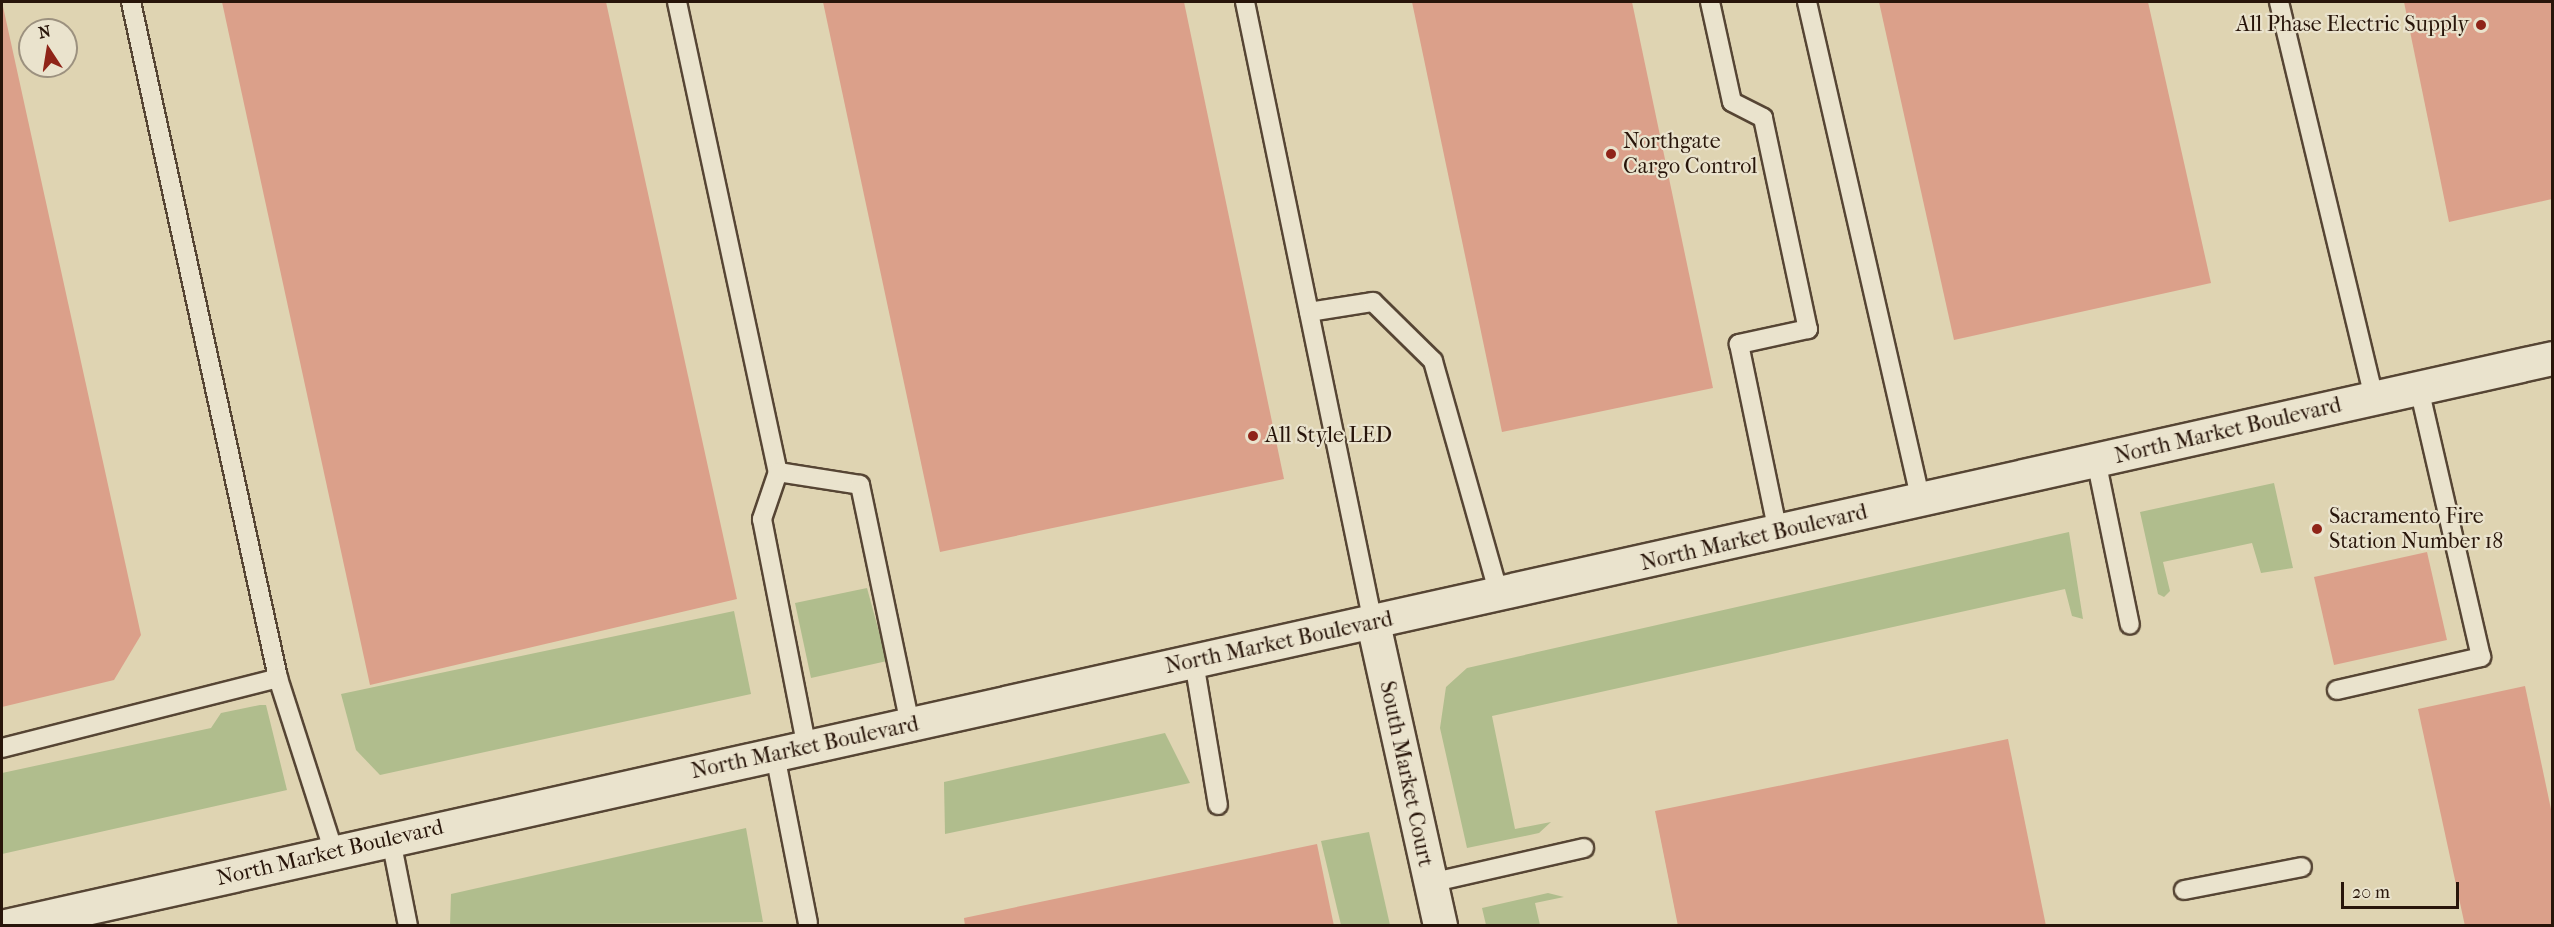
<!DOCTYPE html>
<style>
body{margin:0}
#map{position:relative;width:2554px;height:927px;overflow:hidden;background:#dfd4b2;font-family:"IM FELL French Canon",serif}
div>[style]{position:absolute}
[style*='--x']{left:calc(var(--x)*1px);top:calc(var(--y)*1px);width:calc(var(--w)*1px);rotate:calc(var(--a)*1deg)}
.green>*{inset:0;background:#b0bd8d}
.building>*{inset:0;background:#dba08a}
.roads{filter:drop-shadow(2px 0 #564534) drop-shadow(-2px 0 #564534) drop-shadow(0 2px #564534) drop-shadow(0 -2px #564534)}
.service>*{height:18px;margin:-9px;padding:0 9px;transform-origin:9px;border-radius:9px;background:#eae3cd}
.minor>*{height:33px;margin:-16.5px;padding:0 16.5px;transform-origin:16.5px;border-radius:16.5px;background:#eae3cd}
.secondary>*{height:33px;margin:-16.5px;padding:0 16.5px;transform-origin:16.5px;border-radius:16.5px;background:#eae3cd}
.dots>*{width:16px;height:16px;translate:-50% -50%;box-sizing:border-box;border:3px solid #eae3cd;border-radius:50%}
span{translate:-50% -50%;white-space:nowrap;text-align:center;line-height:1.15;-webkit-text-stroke:4.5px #eae3cd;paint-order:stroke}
.poi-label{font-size:22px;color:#28150a}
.right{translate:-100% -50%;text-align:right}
.left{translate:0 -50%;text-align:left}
.street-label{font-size:22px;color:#28150a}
.frame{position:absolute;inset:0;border:3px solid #28150a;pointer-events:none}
.north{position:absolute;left:18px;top:18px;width:60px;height:60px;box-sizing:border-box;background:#eae3cd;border:2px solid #9c917f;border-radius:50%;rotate:348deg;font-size:16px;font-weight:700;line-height:24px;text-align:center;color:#28150a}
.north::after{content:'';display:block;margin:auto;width:21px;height:27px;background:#8f2418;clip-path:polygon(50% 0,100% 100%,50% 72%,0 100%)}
.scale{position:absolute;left:2341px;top:882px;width:118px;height:27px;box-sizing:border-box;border:3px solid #28150a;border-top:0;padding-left:8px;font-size:18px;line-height:21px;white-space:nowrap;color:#28150a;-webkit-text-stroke:4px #eae3cd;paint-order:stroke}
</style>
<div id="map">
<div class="green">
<i style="clip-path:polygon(2274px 483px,2293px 568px,2261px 573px,2252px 543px,2163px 562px,2170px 591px,2164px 597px,2158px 594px,2140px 512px)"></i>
<i style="clip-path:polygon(2069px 532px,2083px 619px,2072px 616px,2065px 589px,1492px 716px,1515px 829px,1551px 822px,1539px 833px,1467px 848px,1440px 728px,1446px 687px,1467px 668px)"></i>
<i style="clip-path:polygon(867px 588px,887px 661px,811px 678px,795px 603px)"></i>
<i style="clip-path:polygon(734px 611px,751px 694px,380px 775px,356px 750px,341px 694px)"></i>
<i style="clip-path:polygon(260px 705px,266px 705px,287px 790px,2px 854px,2px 773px,211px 728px,221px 713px)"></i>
<i style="clip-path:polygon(1165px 733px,1190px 783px,945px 834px,944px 782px)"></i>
<i style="clip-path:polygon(746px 828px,763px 922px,450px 925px,451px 894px)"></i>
<i style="clip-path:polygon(1369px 832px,1390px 925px,1341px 925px,1321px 841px)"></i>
<i style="clip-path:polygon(1548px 893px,1564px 897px,1535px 903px,1540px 925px,1486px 925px,1482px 908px)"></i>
</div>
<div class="building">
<i style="clip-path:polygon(2px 2px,141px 635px,114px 680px,2px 707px)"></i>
<i style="clip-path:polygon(222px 2px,606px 2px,737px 599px,370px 685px)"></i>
<i style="clip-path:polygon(823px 2px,1184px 2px,1284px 479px,940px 552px)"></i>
<i style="clip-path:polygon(1412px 2px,1632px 2px,1713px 388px,1502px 432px)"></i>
<i style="clip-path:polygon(1879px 2px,2148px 2px,2211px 283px,1954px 340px)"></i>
<i style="clip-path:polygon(2404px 2px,2552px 2px,2552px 199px,2449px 222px)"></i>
<i style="clip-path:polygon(2427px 552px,2447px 640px,2334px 665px,2314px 577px)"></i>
<i style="clip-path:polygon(2525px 686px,2552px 814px,2552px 926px,2465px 926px,2418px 709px)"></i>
<i style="clip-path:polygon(2008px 739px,2046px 926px,1678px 926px,1655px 811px)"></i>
<i style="clip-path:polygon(1317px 844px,1334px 926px,965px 926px,964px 918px)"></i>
</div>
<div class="roads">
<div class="service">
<i style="--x:131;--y:2;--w:692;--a:77.73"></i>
<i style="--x:278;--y:678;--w:183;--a:72.2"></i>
<i style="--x:677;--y:2;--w:481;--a:77.9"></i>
<i style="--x:778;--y:472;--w:83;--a:9"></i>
<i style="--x:860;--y:485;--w:245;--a:78.2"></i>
<i style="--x:1245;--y:2;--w:634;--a:78.35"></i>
<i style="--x:1710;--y:2;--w:102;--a:77.6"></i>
<i style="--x:1732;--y:102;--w:35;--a:27"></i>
<i style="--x:1763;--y:118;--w:216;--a:78"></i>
<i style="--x:1808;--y:329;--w:71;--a:167.7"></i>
<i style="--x:1739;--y:344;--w:193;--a:78.3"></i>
<i style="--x:1807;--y:2;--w:512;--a:77.13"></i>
<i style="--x:2279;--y:2;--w:407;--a:76.5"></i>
<i style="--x:1309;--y:312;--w:65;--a:-8.9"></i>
<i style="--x:1373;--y:302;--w:84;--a:44.5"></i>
<i style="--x:1433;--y:361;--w:243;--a:74.2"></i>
<i style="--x:2096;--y:460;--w:168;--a:78.4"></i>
<i style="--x:778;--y:472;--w:50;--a:108.8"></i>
<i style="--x:762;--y:519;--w:233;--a:78.9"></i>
<i style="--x:1194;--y:662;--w:145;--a:80.5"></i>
<i style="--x:2337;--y:690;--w:148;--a:-12.9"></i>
<i style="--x:2481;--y:657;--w:276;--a:-103"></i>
<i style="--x:2;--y:748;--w:285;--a:-14.2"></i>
<i style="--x:775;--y:755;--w:171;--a:78.9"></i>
<i style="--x:391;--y:840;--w:88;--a:78.8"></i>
<i style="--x:1430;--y:883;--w:158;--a:-12.8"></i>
<i style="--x:2184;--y:890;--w:120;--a:-11"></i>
</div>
<div class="minor">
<i style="--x:1373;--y:623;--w:310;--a:77.5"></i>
</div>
<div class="secondary">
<i style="--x:5;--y:926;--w:2610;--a:-12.57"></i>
</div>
</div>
<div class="dots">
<i style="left:2481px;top:25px;background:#8f2418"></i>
<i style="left:1611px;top:154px;background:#8f2418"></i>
<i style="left:1253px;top:436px;background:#8f2418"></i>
<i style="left:2317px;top:529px;background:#8f2418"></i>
</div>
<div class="poi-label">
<span class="right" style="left:2469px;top:25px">All Phase Electric Supply</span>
<span class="left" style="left:1623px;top:154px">Northgate<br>Cargo Control</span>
<span class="left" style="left:1265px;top:436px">All Style LED</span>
<span class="left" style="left:2329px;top:529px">Sacramento Fire<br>Station Number 18</span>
</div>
<div class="street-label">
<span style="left:2228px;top:431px;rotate:-13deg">North Market Boulevard</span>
<span style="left:1754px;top:538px;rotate:-13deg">North Market Boulevard</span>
<span style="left:1279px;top:643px;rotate:-12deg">North Market Boulevard</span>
<span style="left:805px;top:748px;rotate:-12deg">North Market Boulevard</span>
<span style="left:1406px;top:774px;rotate:78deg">South Market Court</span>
<span style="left:330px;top:853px;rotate:-13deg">North Market Boulevard</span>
</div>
<div class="frame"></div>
<div class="north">N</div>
<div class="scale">20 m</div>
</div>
